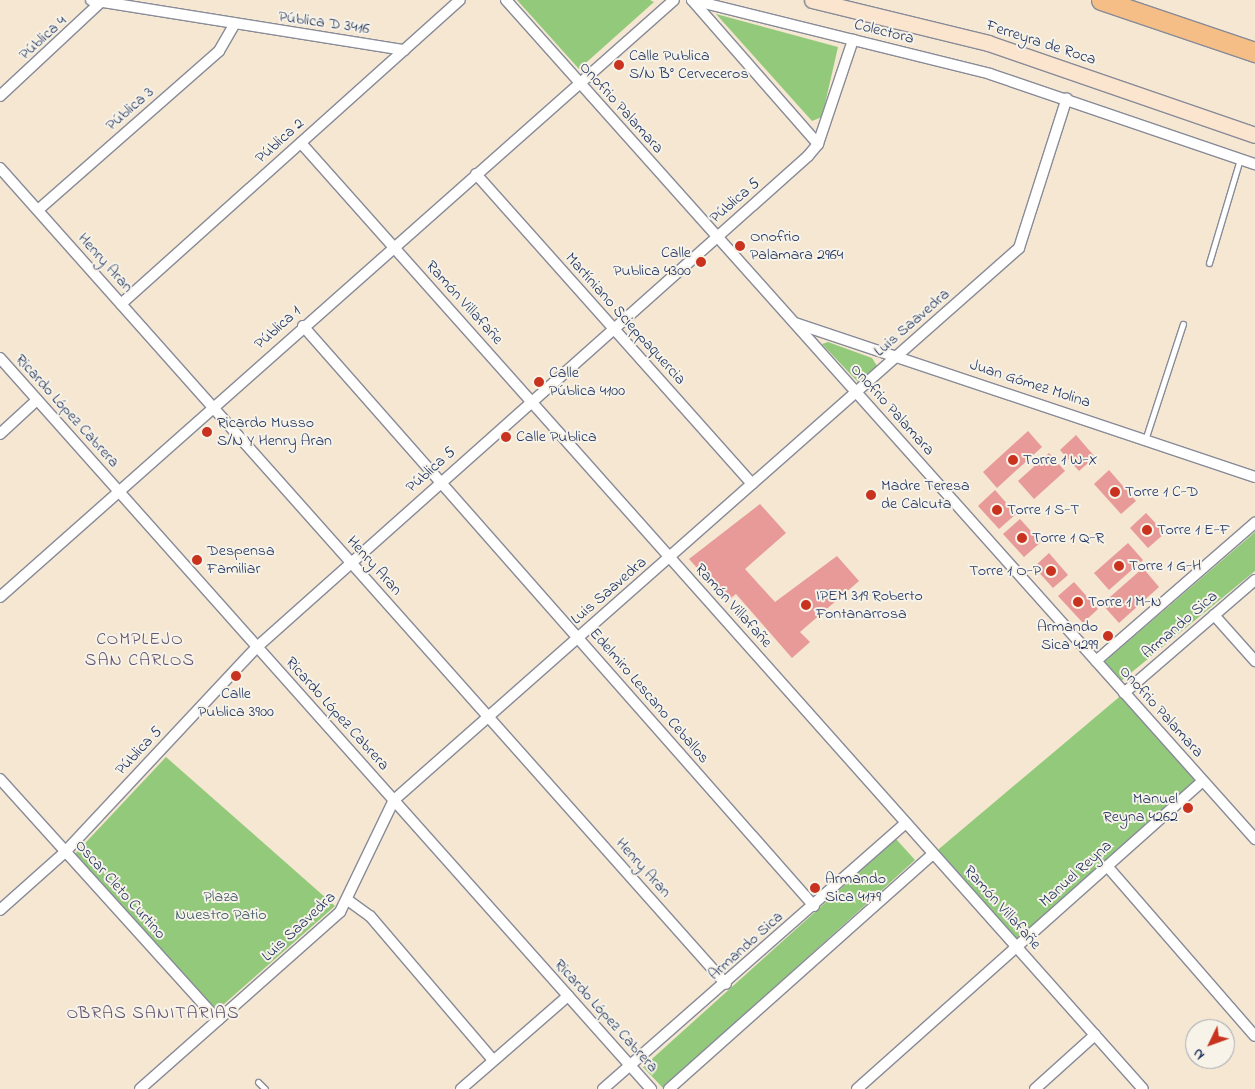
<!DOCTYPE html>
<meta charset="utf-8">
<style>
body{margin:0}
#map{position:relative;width:1255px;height:1089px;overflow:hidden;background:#f5e7d2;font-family:"Indie Flower",sans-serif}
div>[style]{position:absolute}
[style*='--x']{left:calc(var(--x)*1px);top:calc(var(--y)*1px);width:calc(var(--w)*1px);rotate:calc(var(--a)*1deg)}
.green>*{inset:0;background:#93c97b}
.building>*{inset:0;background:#e79a97}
.roads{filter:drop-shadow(1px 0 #888b98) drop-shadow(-1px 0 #888b98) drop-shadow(0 1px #888b98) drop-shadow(0 -1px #888b98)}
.lane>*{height:5px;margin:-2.5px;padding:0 2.5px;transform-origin:2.5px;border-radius:2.5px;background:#fff}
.street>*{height:10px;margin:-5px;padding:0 5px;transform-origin:5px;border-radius:5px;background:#fff}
.secondary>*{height:15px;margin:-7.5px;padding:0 7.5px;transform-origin:7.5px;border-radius:7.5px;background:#fbe5cf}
.highway>*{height:19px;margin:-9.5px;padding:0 9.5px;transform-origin:9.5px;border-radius:9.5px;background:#f6be87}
.dots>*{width:14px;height:14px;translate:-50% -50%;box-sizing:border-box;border:2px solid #f7f3e8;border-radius:50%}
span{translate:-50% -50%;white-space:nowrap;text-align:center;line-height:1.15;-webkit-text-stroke:4px #f7f3e8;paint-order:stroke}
.street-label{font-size:16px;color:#1b2f5e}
.poi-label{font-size:16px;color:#1b2f5e}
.left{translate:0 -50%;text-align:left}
.right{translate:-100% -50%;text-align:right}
.park-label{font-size:16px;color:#395665}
.neighbourhood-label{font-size:18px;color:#625472;letter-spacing:1px}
.north{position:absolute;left:1185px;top:1019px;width:50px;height:50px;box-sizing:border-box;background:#f7f3e8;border:1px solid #9fa5b1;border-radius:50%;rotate:228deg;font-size:14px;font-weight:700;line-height:20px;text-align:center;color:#1b2f5e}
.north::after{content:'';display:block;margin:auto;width:18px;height:22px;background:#c8321e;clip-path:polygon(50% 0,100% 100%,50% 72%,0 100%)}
</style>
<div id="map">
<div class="green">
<i style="clip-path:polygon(517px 0,650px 0,654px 2px,579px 69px)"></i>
<i style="clip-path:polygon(716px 14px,838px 47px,822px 117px,812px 121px)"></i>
<i style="clip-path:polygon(828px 342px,872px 358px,877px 366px,858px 382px,822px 344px)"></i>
<i style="clip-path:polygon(1255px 532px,1255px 571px,1121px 681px,1103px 663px)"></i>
<i style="clip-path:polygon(1124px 693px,1203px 781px,1016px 947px,933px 854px)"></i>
<i style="clip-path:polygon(166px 757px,335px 906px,215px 1012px,74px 855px)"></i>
<i style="clip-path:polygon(896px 839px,915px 860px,663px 1088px,643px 1067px)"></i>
</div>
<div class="building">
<i style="clip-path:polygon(1028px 431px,1042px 447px,997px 488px,983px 472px)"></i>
<i style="clip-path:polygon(1076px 435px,1095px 457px,1079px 471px,1060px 450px)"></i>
<i style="clip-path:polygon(1049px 453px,1065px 471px,1034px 499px,1018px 481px)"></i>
<i style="clip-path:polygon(1109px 470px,1136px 501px,1121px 514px,1094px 484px)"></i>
<i style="clip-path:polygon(995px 490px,1016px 514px,999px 529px,978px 506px)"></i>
<i style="clip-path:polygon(760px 504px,786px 533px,745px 569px,775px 602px,837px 556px,859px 581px,800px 632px,810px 642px,792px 658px,736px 594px,727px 601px,689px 559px)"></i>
<i style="clip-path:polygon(1146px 513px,1165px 533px,1148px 548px,1130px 528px)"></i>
<i style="clip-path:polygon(1020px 519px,1041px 542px,1024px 557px,1003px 534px)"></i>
<i style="clip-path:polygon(1128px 543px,1143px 560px,1109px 590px,1094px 573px)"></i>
<i style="clip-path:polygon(1049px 553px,1068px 575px,1053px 588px,1034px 567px)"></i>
<i style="clip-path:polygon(1143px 568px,1159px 587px,1119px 623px,1102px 604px)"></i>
<i style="clip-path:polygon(1074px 582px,1098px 609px,1083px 623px,1058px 596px)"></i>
</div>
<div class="roads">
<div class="lane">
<i style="--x:1209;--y:263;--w:109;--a:-73.4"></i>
<i style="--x:1146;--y:437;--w:119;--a:-71.9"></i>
<i style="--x:258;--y:1082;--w:10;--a:45"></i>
</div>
<div class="street">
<i style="--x:91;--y:0;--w:317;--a:9.1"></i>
<i style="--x:506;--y:0;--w:1125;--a:48.24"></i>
<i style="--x:692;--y:0;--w:307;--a:13.9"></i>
<i style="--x:990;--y:74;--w:280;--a:18.8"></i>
<i style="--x:692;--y:0;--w:191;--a:48.8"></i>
<i style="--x:0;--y:96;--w:141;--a:-43"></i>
<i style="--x:301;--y:143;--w:1266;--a:48.33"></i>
<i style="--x:0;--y:168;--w:1092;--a:48.34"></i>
<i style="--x:476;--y:174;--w:415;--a:48.3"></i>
<i style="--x:38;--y:210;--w:241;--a:-41.3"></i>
<i style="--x:219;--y:51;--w:30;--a:-60"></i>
<i style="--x:121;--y:304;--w:455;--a:-41.9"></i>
<i style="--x:795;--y:323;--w:485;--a:18.5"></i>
<i style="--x:303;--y:326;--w:773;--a:48.62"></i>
<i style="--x:0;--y:358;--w:979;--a:48.31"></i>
<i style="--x:0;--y:434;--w:50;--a:-42.6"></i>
<i style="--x:0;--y:597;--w:900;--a:-41.53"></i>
<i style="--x:1214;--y:615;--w:62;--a:48.3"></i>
<i style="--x:1096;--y:661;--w:211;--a:-41"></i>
<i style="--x:1124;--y:693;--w:173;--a:-40.8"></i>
<i style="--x:0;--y:779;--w:325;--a:47.9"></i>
<i style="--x:1107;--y:866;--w:225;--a:49"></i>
<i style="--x:349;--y:901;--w:26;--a:36"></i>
<i style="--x:370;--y:916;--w:189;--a:49.5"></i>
<i style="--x:0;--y:910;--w:87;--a:-41.7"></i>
<i style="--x:65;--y:852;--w:281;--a:-46.9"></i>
<i style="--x:257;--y:647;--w:738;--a:-41.7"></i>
<i style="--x:808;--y:156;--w:16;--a:-50"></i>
<i style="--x:818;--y:144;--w:110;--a:-71.4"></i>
<i style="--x:140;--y:1089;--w:267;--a:-41.5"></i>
<i style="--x:340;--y:912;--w:124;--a:-64.3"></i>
<i style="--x:394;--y:800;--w:834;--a:-41.45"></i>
<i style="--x:1019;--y:248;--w:157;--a:-72.3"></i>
<i style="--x:461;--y:1089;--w:142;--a:-41"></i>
<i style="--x:603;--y:1089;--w:403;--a:-41.3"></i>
<i style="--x:669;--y:1089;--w:353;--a:-41.7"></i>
<i style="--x:857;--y:1089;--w:463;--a:-41.7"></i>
<i style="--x:1035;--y:1089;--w:81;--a:-42"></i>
</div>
<div class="secondary">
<i style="--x:812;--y:0;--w:181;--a:13.7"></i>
<i style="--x:988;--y:43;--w:282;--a:19"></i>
</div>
<div class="highway">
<i style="--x:1101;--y:0;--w:163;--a:18.7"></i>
</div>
</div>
<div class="dots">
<i style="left:619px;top:65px;background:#c8321e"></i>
<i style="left:740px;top:246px;background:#c8321e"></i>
<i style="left:701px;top:262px;background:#c8321e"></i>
<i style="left:539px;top:382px;background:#c8321e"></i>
<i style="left:207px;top:432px;background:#c8321e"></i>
<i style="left:506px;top:437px;background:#c8321e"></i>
<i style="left:1013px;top:460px;background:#c8321e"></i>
<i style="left:1115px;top:492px;background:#c8321e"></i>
<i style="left:871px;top:495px;background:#c8321e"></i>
<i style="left:997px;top:510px;background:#c8321e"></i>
<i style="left:1147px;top:530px;background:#c8321e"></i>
<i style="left:1022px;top:538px;background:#c8321e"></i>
<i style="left:197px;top:560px;background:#c8321e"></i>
<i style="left:1119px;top:566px;background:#c8321e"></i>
<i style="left:1051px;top:571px;background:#c8321e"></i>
<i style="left:1078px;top:602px;background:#c8321e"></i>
<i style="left:806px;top:605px;background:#c8321e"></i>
<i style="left:1108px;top:636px;background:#c8321e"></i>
<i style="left:236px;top:676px;background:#c8321e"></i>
<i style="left:1188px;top:808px;background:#c8321e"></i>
<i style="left:815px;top:888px;background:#c8321e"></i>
</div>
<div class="street-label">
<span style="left:324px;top:23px;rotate:8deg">Pública D 3416</span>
<span style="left:884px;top:32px;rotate:14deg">Colectora</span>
<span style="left:43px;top:38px;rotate:-42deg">Pública 4</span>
<span style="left:1041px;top:43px;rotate:18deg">Ferreyra de Roca</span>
<span style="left:621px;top:108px;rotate:48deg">Onofrio Palamara</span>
<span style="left:130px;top:109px;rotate:-41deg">Pública 3</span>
<span style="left:280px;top:141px;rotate:-42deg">Pública 2</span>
<span style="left:735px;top:201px;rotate:-41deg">Pública 5</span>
<span style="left:105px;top:263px;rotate:48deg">Henry Aran</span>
<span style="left:464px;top:303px;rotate:48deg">Ramón Villafañe</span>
<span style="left:625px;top:319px;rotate:48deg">Martíniano Scieppaquercia</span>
<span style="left:912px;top:323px;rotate:-41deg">Luis Saavedra</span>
<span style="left:278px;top:328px;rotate:-42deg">Pública 1</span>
<span style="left:1030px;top:384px;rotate:18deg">Juan Gómez Molina</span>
<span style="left:892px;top:410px;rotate:48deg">Onofrio Palamara</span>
<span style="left:67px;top:411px;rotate:48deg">Ricardo López Cabrera</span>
<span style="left:431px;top:470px;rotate:-42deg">Pública 5</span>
<span style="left:374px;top:566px;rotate:48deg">Henry Aran</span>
<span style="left:609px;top:591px;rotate:-41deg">Luis Saavedra</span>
<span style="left:733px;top:606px;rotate:48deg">Ramón Villafañe</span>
<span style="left:1180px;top:625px;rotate:-41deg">Armando Sica</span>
<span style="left:649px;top:696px;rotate:49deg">Edelmiro Lescano Ceballos</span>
<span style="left:1161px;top:712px;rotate:48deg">Onofrio Palamara</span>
<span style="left:337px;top:714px;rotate:48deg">Ricardo López Cabrera</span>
<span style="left:139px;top:751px;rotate:-47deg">Pública 5</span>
<span style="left:643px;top:868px;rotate:48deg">Henry Aran</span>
<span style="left:1076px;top:874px;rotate:-42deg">Manuel Reyna</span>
<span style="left:120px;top:890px;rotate:48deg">Oscar Cleto Curtino</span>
<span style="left:1002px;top:908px;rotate:48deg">Ramón Villafañe</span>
<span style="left:299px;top:927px;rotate:-43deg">Luis Saavedra</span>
<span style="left:746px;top:946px;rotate:-42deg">Armando Sica</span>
<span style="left:606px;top:1016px;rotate:48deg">Ricardo López Cabrera</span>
</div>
<div class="poi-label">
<span class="left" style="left:629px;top:65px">Calle Publica<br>S/N B° Cerveceros</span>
<span class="left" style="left:750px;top:246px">Onofrio<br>Palamara 2964</span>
<span class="right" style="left:691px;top:262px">Calle<br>Publica 4300</span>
<span class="left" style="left:549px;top:382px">Calle<br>Pública 4100</span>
<span class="left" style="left:217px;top:432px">Ricardo Musso<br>S/N Y Henry Aran</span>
<span class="left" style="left:516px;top:437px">Calle Publica</span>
<span class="left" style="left:1023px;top:460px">Torre 1 W-X</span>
<span class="left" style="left:881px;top:495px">Madre Teresa<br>de Calcuta</span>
<span class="left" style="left:1125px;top:492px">Torre 1 C-D</span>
<span class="left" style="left:1007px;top:510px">Torre 1 S-T</span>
<span class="left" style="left:1157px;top:530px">Torre 1 E-F</span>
<span class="left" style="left:1032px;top:538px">Torre 1 Q-R</span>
<span class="left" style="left:207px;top:560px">Despensa<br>Familiar</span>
<span class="left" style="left:1129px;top:566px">Torre 1 G-H</span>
<span class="right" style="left:1041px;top:571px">Torre 1 O-P</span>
<span class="left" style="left:816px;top:605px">IPEM 319 Roberto<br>Fontanarrosa</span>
<span class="left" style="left:1088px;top:602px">Torre 1 M-N</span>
<span class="right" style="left:1098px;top:636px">Armando<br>Sica 4299</span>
<span style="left:236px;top:703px">Calle<br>Publica 3900</span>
<span class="right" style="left:1178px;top:808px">Manuel<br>Reyna 4262</span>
<span class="left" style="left:825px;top:888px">Armando<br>Sica 4179</span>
</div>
<div class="park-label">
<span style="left:221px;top:906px">Plaza<br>Nuestro Patio</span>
</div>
<div class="neighbourhood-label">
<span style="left:140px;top:651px">COMPLEJO<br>SAN CARLOS</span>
<span style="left:153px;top:1014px">OBRAS SANITARIAS</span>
</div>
<div class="north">N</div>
</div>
